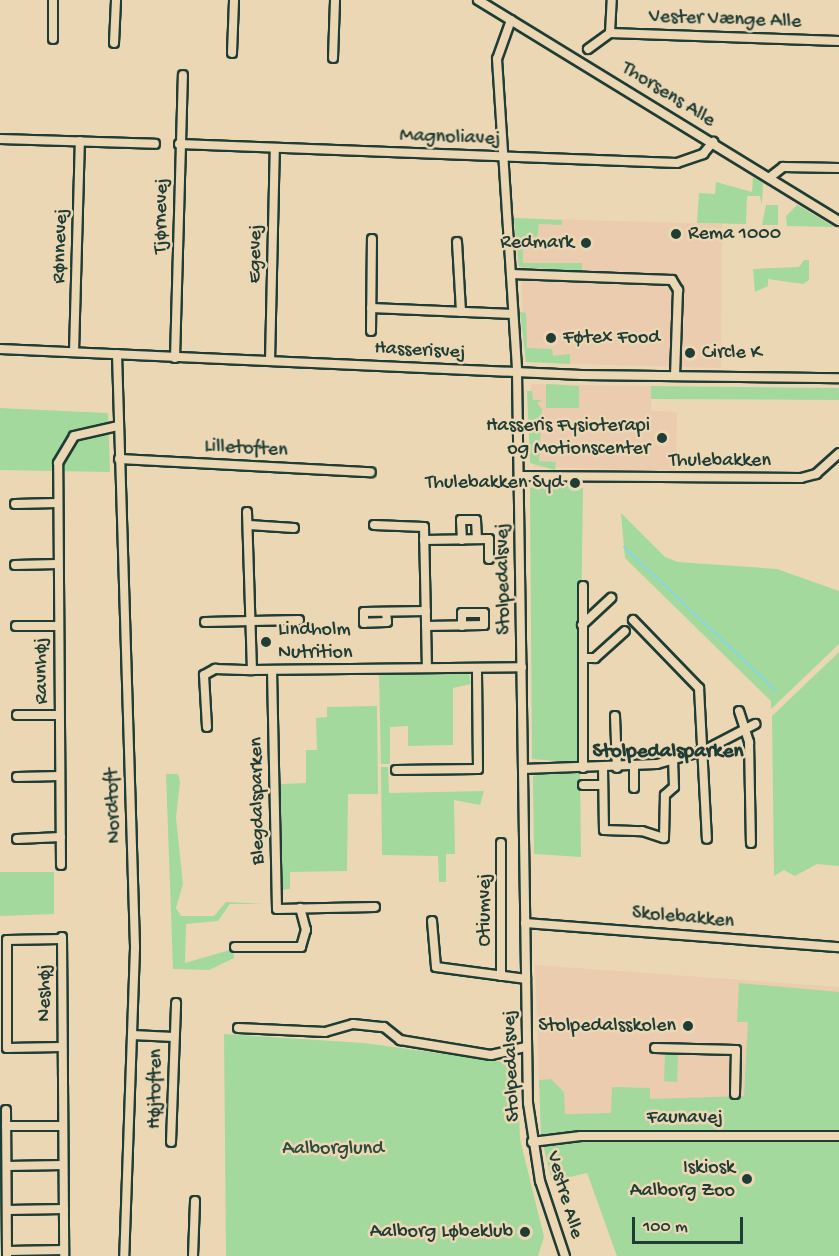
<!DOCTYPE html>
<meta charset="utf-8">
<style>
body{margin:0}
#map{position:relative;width:839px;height:1256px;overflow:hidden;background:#ecd7b5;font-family:"Gochi Hand",sans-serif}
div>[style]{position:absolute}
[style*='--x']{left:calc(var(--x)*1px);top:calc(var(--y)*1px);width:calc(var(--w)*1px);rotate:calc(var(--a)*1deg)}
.built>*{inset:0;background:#ebccae}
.green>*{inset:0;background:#a3d99d}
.stream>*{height:2px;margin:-1px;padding:0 1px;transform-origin:1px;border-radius:1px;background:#86d7df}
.roads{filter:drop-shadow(2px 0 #1f3d34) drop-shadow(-2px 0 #1f3d34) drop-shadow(0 2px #1f3d34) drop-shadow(0 -2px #1f3d34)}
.minor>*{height:8px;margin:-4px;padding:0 4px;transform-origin:4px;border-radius:4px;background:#ecd7b5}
.dots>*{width:16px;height:16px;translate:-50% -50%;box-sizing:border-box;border:3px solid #ecd7b5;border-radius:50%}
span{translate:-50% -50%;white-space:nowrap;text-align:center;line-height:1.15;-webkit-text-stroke:5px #ecd7b5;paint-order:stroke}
.street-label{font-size:20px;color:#1f3d34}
.poi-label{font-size:20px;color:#1f3d34}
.left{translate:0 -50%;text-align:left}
.right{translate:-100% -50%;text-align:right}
.park-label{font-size:20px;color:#2c4d3e}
.neighbourhood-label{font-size:21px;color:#1f3d34;font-weight:700}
.scale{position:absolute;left:632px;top:1217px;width:111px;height:27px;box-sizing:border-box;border:3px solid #1f3d34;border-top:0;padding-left:8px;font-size:18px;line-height:21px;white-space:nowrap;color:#1f3d34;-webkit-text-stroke:4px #ecd7b5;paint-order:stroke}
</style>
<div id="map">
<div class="built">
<i style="clip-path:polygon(514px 218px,722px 224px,721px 368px,680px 367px,683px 288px,676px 276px,522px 268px,517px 263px)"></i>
<i style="clip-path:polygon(521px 279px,668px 284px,673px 293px,671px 367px,526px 362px)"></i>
<i style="clip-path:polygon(531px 384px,651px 386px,651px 411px,677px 412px,676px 471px,534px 467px,528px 428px)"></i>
<i style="clip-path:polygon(535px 965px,839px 987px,839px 1094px,650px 1099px,612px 1087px,612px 1113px,564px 1114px,551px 1079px,539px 1080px)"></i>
</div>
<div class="green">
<i style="clip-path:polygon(753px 177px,763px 183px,762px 205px,760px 196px,747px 196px,746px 224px,697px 223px,699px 193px,715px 194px,716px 182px,752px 192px)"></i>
<i style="clip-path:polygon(766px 205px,778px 205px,778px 225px,762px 225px)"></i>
<i style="clip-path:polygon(797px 205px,801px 207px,834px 227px,787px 226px,786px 216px)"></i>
<i style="clip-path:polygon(514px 218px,562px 220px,562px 225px,539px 224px,536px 246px,523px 246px,523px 263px,582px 263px,582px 271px,519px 267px)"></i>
<i style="clip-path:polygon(804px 260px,809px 260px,809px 280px,803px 284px,768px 279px,768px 286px,755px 292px,753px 269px,799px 267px)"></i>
<i style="clip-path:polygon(520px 312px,526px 313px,527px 348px,552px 349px,553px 356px,570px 354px,570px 364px,526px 362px)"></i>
<i style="clip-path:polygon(546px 384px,579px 386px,579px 408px,546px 408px)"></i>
<i style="clip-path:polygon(651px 386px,839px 388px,839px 400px,651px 399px)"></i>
<i style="clip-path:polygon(527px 391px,532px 391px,533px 400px,542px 400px,537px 403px,542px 409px,539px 461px,556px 462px,555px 470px,530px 463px)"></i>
<i style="clip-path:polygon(0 408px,108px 413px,110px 472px,0 470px)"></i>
<i style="clip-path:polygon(547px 480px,583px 488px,579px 763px,532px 759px,530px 488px)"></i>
<i style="clip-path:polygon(621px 513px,665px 557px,678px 562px,777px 569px,839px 591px,839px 644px,771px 709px,771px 701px,625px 558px)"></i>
<i style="clip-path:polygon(839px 652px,839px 866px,817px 864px,795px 876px,784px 870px,774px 876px,772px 716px)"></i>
<i style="clip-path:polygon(469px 673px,471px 684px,453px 688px,453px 745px,408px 746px,408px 726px,390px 727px,390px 764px,381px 764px,379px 675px)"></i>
<i style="clip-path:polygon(377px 706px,378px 794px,348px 794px,347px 871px,290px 872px,290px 889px,280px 890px,278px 778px,281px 784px,306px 783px,306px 750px,317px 750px,316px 718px,327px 717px,327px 707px)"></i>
<i style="clip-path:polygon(381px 767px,388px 767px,389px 793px,484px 791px,480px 805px,454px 800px,455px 854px,446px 854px,446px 882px,439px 882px,438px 856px,382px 855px)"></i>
<i style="clip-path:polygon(548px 772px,580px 773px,581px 857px,534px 854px,533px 776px)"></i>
<i style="clip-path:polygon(166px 774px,178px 774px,180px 782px,176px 818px,183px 884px,176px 908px,181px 916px,214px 916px,226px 902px,264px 904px,230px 904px,218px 921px,186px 924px,185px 963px,233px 949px,234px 958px,209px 970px,173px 969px)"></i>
<i style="clip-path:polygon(0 872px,54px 872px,54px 914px,0 916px)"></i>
<i style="clip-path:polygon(739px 983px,839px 992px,839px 1256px,617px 1256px,587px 1173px,552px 1181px,541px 1137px,539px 1080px,551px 1079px,564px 1092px,565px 1114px,611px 1113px,612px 1087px,650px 1088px,650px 1099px,744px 1096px,748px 1022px,737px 1022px)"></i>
<i style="clip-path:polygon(224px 1034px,364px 1043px,517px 1064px,520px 1139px,544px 1237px,538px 1256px,226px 1256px)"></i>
<i style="clip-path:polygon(665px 1054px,678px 1055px,677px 1082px,664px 1081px)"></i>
</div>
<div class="stream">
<i style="--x:624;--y:547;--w:208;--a:43.4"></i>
</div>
<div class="roads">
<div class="minor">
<i style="--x:478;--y:0;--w:423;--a:31.5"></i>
<i style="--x:511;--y:20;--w:41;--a:109.7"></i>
<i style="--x:497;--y:59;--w:314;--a:86.3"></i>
<i style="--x:517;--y:372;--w:731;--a:89.14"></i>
<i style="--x:528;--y:1103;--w:79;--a:81.3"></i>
<i style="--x:540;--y:1181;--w:79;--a:71.6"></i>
<i style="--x:610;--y:33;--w:33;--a:-87"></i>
<i style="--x:53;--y:39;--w:39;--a:-90"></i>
<i style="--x:114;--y:43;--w:43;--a:-87.3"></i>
<i style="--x:588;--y:49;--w:27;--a:-36"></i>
<i style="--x:610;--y:33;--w:229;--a:2"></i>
<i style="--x:232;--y:53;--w:53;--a:-87.8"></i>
<i style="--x:333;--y:58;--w:58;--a:-88"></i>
<i style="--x:0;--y:139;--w:155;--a:1.8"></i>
<i style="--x:179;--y:144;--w:498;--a:2.2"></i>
<i style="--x:677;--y:163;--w:28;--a:-19"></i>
<i style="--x:703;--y:154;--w:16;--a:-50"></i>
<i style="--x:769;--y:178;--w:18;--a:-38"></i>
<i style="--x:783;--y:167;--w:56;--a:1"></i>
<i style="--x:457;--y:242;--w:70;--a:86.7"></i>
<i style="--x:511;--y:274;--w:161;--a:2.1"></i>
<i style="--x:672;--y:280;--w:12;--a:59"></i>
<i style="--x:678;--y:290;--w:86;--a:92"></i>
<i style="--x:371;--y:308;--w:142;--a:2.4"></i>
<i style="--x:371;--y:331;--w:92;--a:-89.4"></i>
<i style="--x:0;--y:349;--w:582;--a:2.56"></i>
<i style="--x:581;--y:375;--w:258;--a:0.7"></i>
<i style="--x:74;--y:352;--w:211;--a:-88.4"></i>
<i style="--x:117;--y:354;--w:594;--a:88.26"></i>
<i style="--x:135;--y:948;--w:308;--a:92"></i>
<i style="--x:175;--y:358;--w:283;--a:-88.4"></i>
<i style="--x:270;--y:361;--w:213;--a:-88.7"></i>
<i style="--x:119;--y:459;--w:252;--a:3"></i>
<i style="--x:520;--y:476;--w:281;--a:0.4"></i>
<i style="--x:801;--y:478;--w:16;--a:-15"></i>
<i style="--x:816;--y:474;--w:31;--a:-42"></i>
<i style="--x:15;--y:504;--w:42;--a:-1.4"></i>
<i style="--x:247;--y:512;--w:158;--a:88.2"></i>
<i style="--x:252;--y:670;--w:270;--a:-0.6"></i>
<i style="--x:249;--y:525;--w:45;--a:3.8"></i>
<i style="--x:374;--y:525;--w:50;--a:2.3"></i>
<i style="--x:424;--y:527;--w:141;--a:88.8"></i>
<i style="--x:424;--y:540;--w:65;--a:-0.9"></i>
<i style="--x:489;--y:539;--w:20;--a:90"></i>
<i style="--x:462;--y:540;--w:20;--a:-93"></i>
<i style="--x:461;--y:520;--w:15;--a:0"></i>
<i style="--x:476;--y:520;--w:19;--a:87"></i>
<i style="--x:15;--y:565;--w:43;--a:-1.3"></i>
<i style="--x:386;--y:612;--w:10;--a:84"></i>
<i style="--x:387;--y:622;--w:23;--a:178"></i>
<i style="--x:364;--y:623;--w:11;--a:-90"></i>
<i style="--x:364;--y:612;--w:62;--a:-0.9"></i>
<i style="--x:633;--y:620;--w:95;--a:45.9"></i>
<i style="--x:699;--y:688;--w:151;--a:87"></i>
<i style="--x:205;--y:622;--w:94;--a:-1.2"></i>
<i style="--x:582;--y:625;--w:40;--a:-43"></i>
<i style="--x:16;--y:626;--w:42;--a:0"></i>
<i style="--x:426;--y:626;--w:58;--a:-1"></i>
<i style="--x:484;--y:625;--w:12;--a:-90"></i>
<i style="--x:484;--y:613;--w:22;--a:180"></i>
<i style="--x:462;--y:613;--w:13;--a:90"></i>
<i style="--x:583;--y:658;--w:12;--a:0"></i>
<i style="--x:595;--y:658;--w:40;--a:-42"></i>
<i style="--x:272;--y:670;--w:239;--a:88.8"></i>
<i style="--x:277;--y:909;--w:98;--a:-1.2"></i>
<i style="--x:739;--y:711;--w:33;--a:72"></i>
<i style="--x:749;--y:742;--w:101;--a:88.9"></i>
<i style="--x:17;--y:715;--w:42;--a:0"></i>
<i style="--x:615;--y:716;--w:52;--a:87.8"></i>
<i style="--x:207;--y:727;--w:52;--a:-93.3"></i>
<i style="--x:204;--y:675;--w:13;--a:-29"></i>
<i style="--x:215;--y:669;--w:37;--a:2"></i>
<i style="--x:634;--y:767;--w:21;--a:90"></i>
<i style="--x:583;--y:768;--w:182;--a:-90"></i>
<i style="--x:603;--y:768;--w:62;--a:89.1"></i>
<i style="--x:604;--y:830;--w:38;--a:2"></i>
<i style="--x:642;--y:831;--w:23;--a:18"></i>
<i style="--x:664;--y:838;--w:43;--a:-88.7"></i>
<i style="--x:665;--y:795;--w:12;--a:-42"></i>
<i style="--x:674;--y:787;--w:27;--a:-92"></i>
<i style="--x:523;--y:769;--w:134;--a:-2.1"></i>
<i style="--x:657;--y:764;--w:48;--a:-15.8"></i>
<i style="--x:703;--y:751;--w:59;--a:-27.4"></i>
<i style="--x:396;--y:770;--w:82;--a:-0.7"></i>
<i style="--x:478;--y:769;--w:101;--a:-90.6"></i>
<i style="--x:17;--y:777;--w:43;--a:-1.3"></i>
<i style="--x:583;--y:785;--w:20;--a:0"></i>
<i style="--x:17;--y:839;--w:44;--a:-2.6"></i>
<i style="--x:61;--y:865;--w:402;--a:-90.4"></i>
<i style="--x:58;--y:463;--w:31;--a:-59"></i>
<i style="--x:74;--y:436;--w:45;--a:-12.8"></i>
<i style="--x:432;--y:921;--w:46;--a:85"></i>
<i style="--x:436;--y:967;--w:91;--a:7.6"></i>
<i style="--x:525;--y:923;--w:315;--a:4.4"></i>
<i style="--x:62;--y:937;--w:319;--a:89.6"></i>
<i style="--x:61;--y:939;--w:54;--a:178.9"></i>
<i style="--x:7;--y:940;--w:108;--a:90"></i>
<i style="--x:7;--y:1048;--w:54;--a:-1.1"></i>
<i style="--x:235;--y:947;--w:66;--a:0"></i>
<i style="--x:301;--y:947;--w:18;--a:-74"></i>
<i style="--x:306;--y:930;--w:23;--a:-105"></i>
<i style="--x:501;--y:976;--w:133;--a:-90"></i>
<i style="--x:238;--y:1028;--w:87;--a:2.6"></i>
<i style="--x:325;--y:1032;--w:29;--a:-16"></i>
<i style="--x:353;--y:1024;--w:31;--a:6"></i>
<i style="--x:384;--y:1027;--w:21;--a:39"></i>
<i style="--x:400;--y:1040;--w:92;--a:9.4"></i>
<i style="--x:491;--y:1055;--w:37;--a:-13"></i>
<i style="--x:132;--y:1035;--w:42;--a:2.7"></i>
<i style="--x:655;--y:1048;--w:81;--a:1.4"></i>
<i style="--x:736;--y:1050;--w:44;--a:91.3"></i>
<i style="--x:6;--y:1110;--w:146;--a:89.6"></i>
<i style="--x:6;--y:1126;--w:57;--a:0"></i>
<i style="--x:171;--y:1142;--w:139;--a:-87.9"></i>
<i style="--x:532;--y:1142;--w:49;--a:-7"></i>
<i style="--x:581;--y:1136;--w:258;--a:0"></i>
<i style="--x:7;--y:1166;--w:56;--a:-1"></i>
<i style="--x:7;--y:1210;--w:57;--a:-1"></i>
<i style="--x:7;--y:1251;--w:57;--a:-1"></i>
<i style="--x:193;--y:1256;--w:55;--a:-87.9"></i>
</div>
</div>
<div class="dots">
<i style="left:676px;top:234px;background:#1f3d34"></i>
<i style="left:586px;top:243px;background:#1f3d34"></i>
<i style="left:551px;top:338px;background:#1f3d34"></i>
<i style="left:690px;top:353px;background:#1f3d34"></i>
<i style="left:662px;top:438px;background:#1f3d34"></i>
<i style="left:575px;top:483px;background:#1f3d34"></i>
<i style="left:266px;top:642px;background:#1f3d34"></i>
<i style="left:688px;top:1026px;background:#1f3d34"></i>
<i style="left:747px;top:1179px;background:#1f3d34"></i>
<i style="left:525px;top:1232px;background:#1f3d34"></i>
</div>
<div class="street-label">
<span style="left:725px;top:20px;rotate:2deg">Vester Vænge Alle</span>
<span style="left:668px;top:95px;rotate:32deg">Thorsens Alle</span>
<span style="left:450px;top:138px;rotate:2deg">Magnoliavej</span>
<span style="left:162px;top:216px;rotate:-89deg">Tjørnevej</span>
<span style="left:61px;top:246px;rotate:-88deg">Rønnevej</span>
<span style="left:256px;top:254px;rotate:-89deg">Egevej</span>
<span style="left:420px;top:351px;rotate:3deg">Hasserisvej</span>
<span style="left:246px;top:449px;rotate:3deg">Lilletoften</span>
<span style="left:720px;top:461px">Thulebakken</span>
<span style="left:504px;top:579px;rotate:-91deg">Stolpedalsvej</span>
<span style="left:42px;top:671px;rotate:-91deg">Ravnhøj</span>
<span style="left:258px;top:801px;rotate:-91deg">Blegdalsparken</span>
<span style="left:114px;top:806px;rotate:-92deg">Nordtoft</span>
<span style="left:485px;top:910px;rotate:-90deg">Otiumvej</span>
<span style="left:683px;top:918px;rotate:5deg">Skolebakken</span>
<span style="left:45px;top:993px;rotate:-90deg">Neshøj</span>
<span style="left:512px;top:1066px;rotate:-92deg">Stolpedalsvej</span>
<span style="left:156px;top:1089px;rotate:-89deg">Højtoften</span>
<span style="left:685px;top:1118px">Faunavej</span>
<span style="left:564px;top:1195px;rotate:74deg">Vestre Alle</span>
</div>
<div class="poi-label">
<span class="left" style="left:688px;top:234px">Rema 1000</span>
<span class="right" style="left:574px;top:243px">Redmark</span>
<span class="left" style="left:563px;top:338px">Føtex Food</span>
<span class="left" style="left:702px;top:353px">Circle K</span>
<span class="right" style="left:650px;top:438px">Hasseris Fysioterapi<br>og Motionscenter</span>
<span class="right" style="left:563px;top:483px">Thulebakken Syd</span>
<span class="left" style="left:278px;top:642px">Lindholm<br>Nutrition</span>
<span class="right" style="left:676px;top:1026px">Stolpedalsskolen</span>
<span class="right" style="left:735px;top:1180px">Iskiosk<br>Aalborg Zoo</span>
<span class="right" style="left:513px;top:1232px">Aalborg Løbeklub</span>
</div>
<div class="park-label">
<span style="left:333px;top:1149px">Aalborglund</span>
</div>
<div class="neighbourhood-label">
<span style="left:668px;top:753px">Stolpedalsparken</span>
</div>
<div class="scale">100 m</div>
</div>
